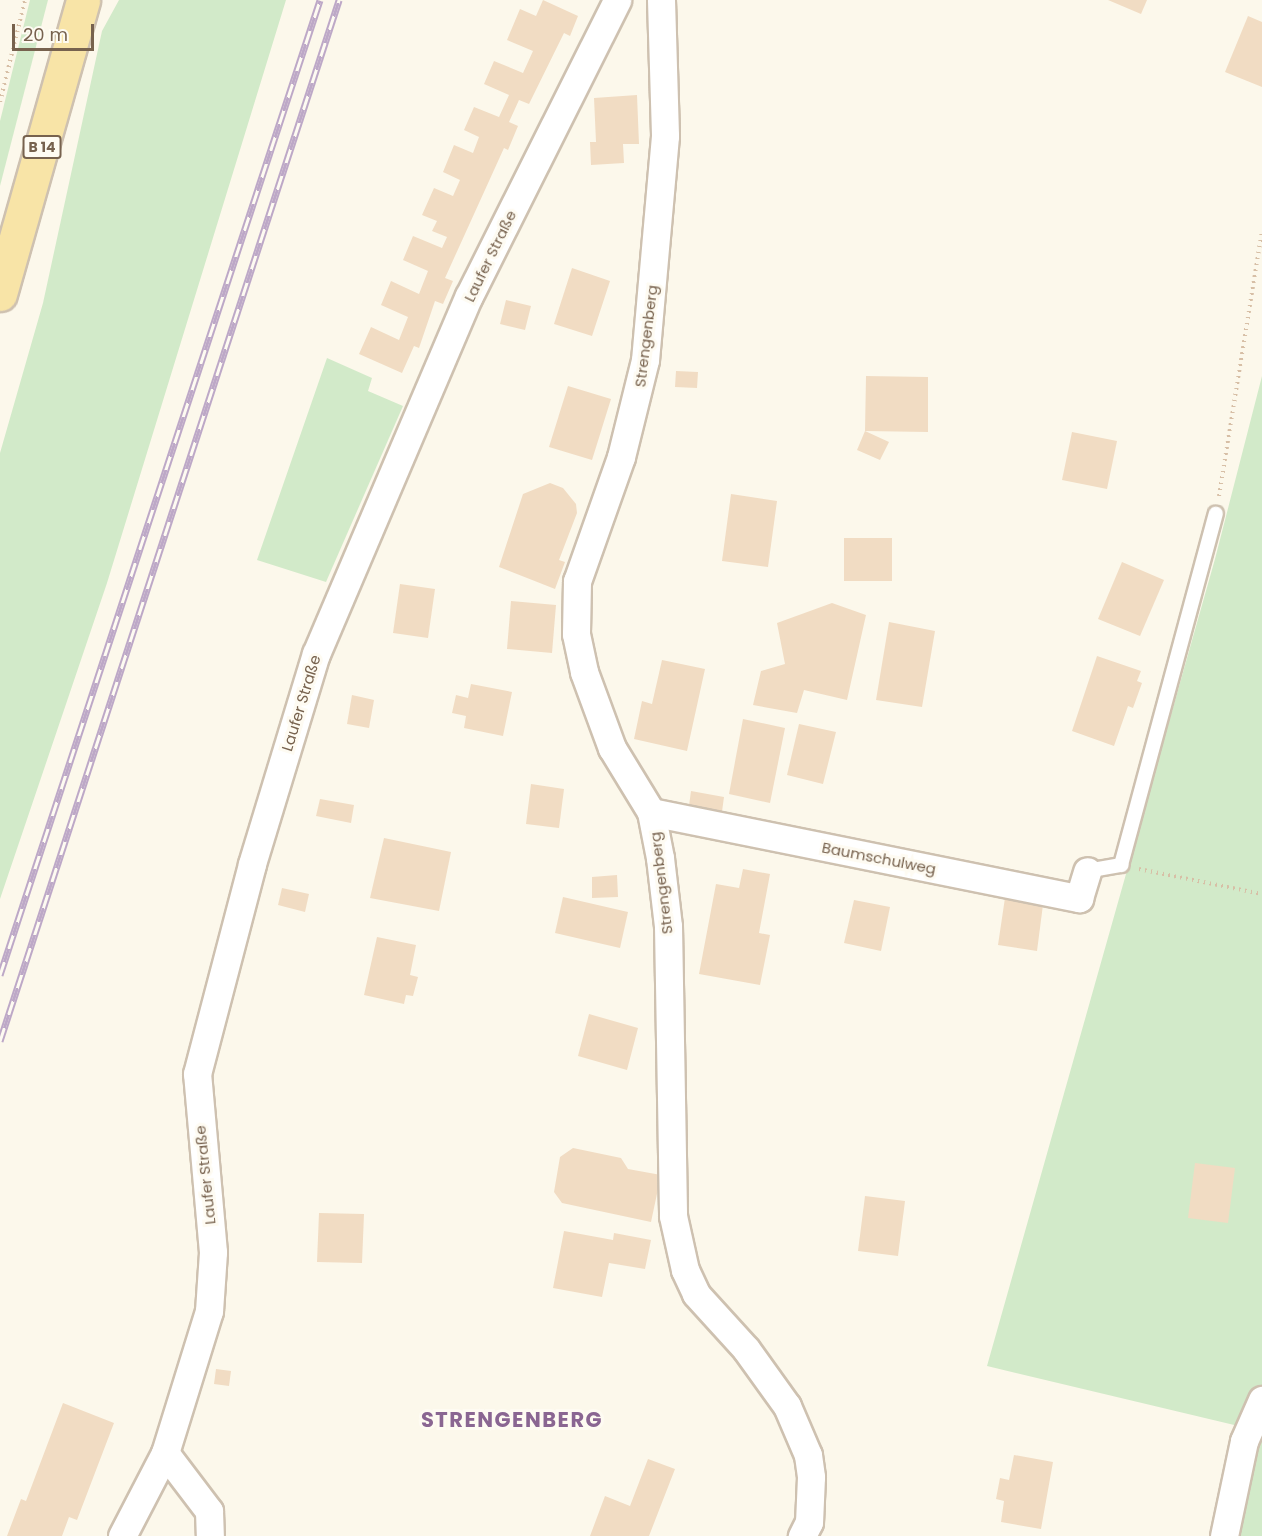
<!DOCTYPE html>
<meta charset="utf-8">
<style>
body{margin:0}
#map{position:relative;width:1262px;height:1536px;overflow:hidden;background:#fcf8eb;font-family:Poppins,sans-serif}
div>[style]{position:absolute}
[style*='--x']{left:calc(var(--x)*1px);top:calc(var(--y)*1px);width:calc(var(--w)*1px);rotate:calc(var(--a)*1deg)}
.green>*{inset:0;background:#d2eac9}
.building>*{inset:0;background:#f1dcc3}
.path>*{height:4px;margin-top:-2px;transform-origin:0;background:repeating-linear-gradient(90deg,#d7bfa6 0 1.5px,transparent 0 6px)}
.roads{filter:drop-shadow(2px 0 #cec1b0) drop-shadow(-2px 0 #cec1b0) drop-shadow(0 2px #cec1b0) drop-shadow(0 -2px #cec1b0)}
.service>*{height:14px;margin:-7px;padding:0 7px;transform-origin:7px;border-radius:7px;background:#fff}
.minor>*{height:27px;margin:-13.5px;padding:0 13.5px;transform-origin:13.5px;border-radius:13.5px;background:#fff}
.primary>*{height:33px;margin:-16.5px;padding:0 16.5px;transform-origin:16.5px;border-radius:16.5px;background:#f8e4a7}
.rail>*{height:7px;margin-top:-3.5px;transform-origin:0;background:repeating-linear-gradient(90deg,#fefbf2 0 14px,#bda8c7 0 28px);box-sizing:border-box;border-block:2px solid #bda8c7}
span{translate:-50% -50%;white-space:nowrap;text-align:center;line-height:1.15;-webkit-text-stroke:6px #fefbf2;paint-order:stroke}
.shield-label span{padding:2px 4px;background:#fefbf2;border:2px solid;border-radius:4px;-webkit-text-stroke-width:0}
.shield-label{font-size:14px;color:#77624e;font-weight:700}
.street-label{font-size:15px;color:#77624e}
.district-label{font-size:21px;color:#8a6692;font-weight:700;letter-spacing:1.5px}
.scale{position:absolute;left:12px;top:24px;width:82px;height:27px;box-sizing:border-box;border:3px solid #77624e;border-top:0;padding-left:8px;font-size:18px;line-height:21px;white-space:nowrap;color:#77624e;-webkit-text-stroke:4px #fefbf2;paint-order:stroke}
</style>
<div id="map">
<div class="green">
<i style="clip-path:polygon(30px 0,48px 0,0 186px,0 121px)"></i>
<i style="clip-path:polygon(119px 0,286px 0,107px 583px,0 899px,0 453px,43px 303px,102px 31px)"></i>
<i style="clip-path:polygon(327px 358px,372px 378px,368px 391px,403px 406px,326px 582px,257px 560px)"></i>
<i style="clip-path:polygon(1262px 376px,1262px 1536px,1236px 1536px,1251px 1429px,987px 1366px,1215px 559px)"></i>
</div>
<div class="building">
<i style="clip-path:polygon(543px 0,578px 16px,570px 36px,564px 33px,529px 104px,519px 100px,509px 122px,518px 126px,508px 150px,504px 148px,445px 278px,453px 281px,443px 304px,435px 301px,419px 348px,414px 346px,402px 373px,359px 354px,371px 327px,399px 340px,408px 317px,381px 305px,391px 281px,419px 294px,428px 271px,403px 260px,413px 236px,442px 248px,447px 237px,432px 231px,437px 221px,422px 215px,434px 188px,453px 196px,460px 180px,443px 172px,454px 145px,473px 153px,479px 137px,464px 130px,474px 107px,499px 117px,509px 95px,484px 84px,494px 61px,523px 73px,533px 51px,507px 40px,520px 9px,536px 16px)"></i>
<i style="clip-path:polygon(1108px 0,1147px 0,1141px 14px)"></i>
<i style="clip-path:polygon(1248px 16px,1262px 22px,1262px 87px,1225px 72px)"></i>
<i style="clip-path:polygon(637px 95px,639px 144px,623px 144px,624px 163px,591px 165px,590px 142px,596px 142px,594px 98px)"></i>
<i style="clip-path:polygon(572px 268px,610px 281px,592px 336px,554px 324px)"></i>
<i style="clip-path:polygon(506px 300px,531px 306px,525px 330px,500px 324px)"></i>
<i style="clip-path:polygon(676px 371px,698px 372px,697px 388px,675px 387px)"></i>
<i style="clip-path:polygon(866px 376px,928px 377px,928px 432px,865px 431px,889px 442px,880px 460px,857px 450px,865px 431px)"></i>
<i style="clip-path:polygon(568px 386px,611px 399px,592px 460px,549px 447px)"></i>
<i style="clip-path:polygon(1072px 432px,1117px 441px,1107px 489px,1062px 480px)"></i>
<i style="clip-path:polygon(550px 483px,563px 488px,576px 504px,577px 513px,559px 560px,565px 562px,555px 589px,499px 567px,523px 494px)"></i>
<i style="clip-path:polygon(731px 494px,777px 501px,768px 567px,722px 561px)"></i>
<i style="clip-path:polygon(844px 538px,892px 538px,892px 581px,844px 581px)"></i>
<i style="clip-path:polygon(1122px 562px,1164px 580px,1140px 636px,1098px 619px)"></i>
<i style="clip-path:polygon(400px 584px,435px 589px,428px 638px,393px 633px)"></i>
<i style="clip-path:polygon(511px 601px,556px 605px,552px 653px,507px 649px)"></i>
<i style="clip-path:polygon(832px 603px,866px 615px,847px 700px,804px 690px,797px 713px,753px 705px,761px 671px,785px 664px,777px 623px)"></i>
<i style="clip-path:polygon(889px 622px,935px 631px,922px 707px,876px 700px)"></i>
<i style="clip-path:polygon(1097px 656px,1141px 671px,1137px 681px,1142px 683px,1133px 708px,1128px 706px,1114px 746px,1072px 731px)"></i>
<i style="clip-path:polygon(662px 660px,705px 669px,687px 751px,634px 739px,642px 701px,652px 704px)"></i>
<i style="clip-path:polygon(471px 684px,512px 692px,503px 736px,464px 728px,466px 716px,452px 713px,456px 695px,468px 698px)"></i>
<i style="clip-path:polygon(352px 695px,374px 700px,369px 728px,347px 724px)"></i>
<i style="clip-path:polygon(743px 719px,785px 728px,770px 803px,729px 794px)"></i>
<i style="clip-path:polygon(799px 724px,836px 732px,823px 784px,787px 775px)"></i>
<i style="clip-path:polygon(531px 784px,564px 789px,559px 828px,526px 824px)"></i>
<i style="clip-path:polygon(691px 791px,724px 797px,721px 819px,688px 813px)"></i>
<i style="clip-path:polygon(320px 799px,354px 805px,351px 823px,316px 816px)"></i>
<i style="clip-path:polygon(384px 838px,451px 852px,439px 911px,370px 898px)"></i>
<i style="clip-path:polygon(743px 869px,770px 874px,759px 933px,770px 935px,760px 985px,699px 974px,716px 884px,739px 888px)"></i>
<i style="clip-path:polygon(617px 875px,618px 897px,592px 898px,592px 877px)"></i>
<i style="clip-path:polygon(282px 888px,309px 894px,305px 912px,278px 905px)"></i>
<i style="clip-path:polygon(1006px 891px,1044px 897px,1037px 951px,998px 945px)"></i>
<i style="clip-path:polygon(563px 897px,628px 912px,620px 948px,555px 933px)"></i>
<i style="clip-path:polygon(854px 900px,890px 907px,881px 951px,844px 943px)"></i>
<i style="clip-path:polygon(377px 937px,416px 945px,410px 975px,418px 977px,413px 996px,406px 995px,404px 1004px,364px 995px)"></i>
<i style="clip-path:polygon(589px 1014px,638px 1028px,627px 1070px,578px 1056px)"></i>
<i style="clip-path:polygon(573px 1148px,621px 1158px,628px 1169px,661px 1175px,651px 1222px,562px 1203px,554px 1192px,560px 1157px)"></i>
<i style="clip-path:polygon(1195px 1163px,1235px 1168px,1228px 1223px,1188px 1218px)"></i>
<i style="clip-path:polygon(865px 1196px,905px 1201px,898px 1256px,858px 1251px)"></i>
<i style="clip-path:polygon(319px 1213px,364px 1214px,362px 1263px,317px 1262px)"></i>
<i style="clip-path:polygon(564px 1231px,613px 1240px,614px 1233px,651px 1240px,645px 1269px,609px 1263px,602px 1297px,553px 1288px)"></i>
<i style="clip-path:polygon(216px 1369px,231px 1371px,229px 1386px,214px 1384px)"></i>
<i style="clip-path:polygon(63px 1403px,114px 1423px,77px 1520px,69px 1517px,62px 1536px,7px 1536px,21px 1499px,26px 1501px)"></i>
<i style="clip-path:polygon(1014px 1455px,1053px 1462px,1041px 1529px,1001px 1522px,1004px 1501px,996px 1499px,1000px 1478px,1009px 1480px)"></i>
<i style="clip-path:polygon(648px 1459px,675px 1469px,649px 1536px,590px 1536px,605px 1496px,630px 1506px)"></i>
</div>
<div class="path">
<i style="--x:0;--y:102;--w:105;--a:-76.2"></i>
<i style="--x:1219;--y:496;--w:269;--a:-80.8"></i>
<i style="--x:1139;--y:869;--w:126;--a:11.5"></i>
</div>
<div class="roads">
<div class="service">
<i style="--x:1087;--y:871;--w:35;--a:-10"></i>
<i style="--x:1121;--y:865;--w:364;--a:-74.9"></i>
</div>
<div class="minor">
<i style="--x:661;--y:0;--w:136;--a:88.3"></i>
<i style="--x:665;--y:136;--w:225;--a:95.1"></i>
<i style="--x:645;--y:360;--w:100;--a:103.9"></i>
<i style="--x:621;--y:457;--w:132;--a:109.5"></i>
<i style="--x:577;--y:581;--w:53;--a:91.1"></i>
<i style="--x:576;--y:634;--w:39;--a:78"></i>
<i style="--x:584;--y:672;--w:81;--a:69.8"></i>
<i style="--x:612;--y:748;--w:75;--a:58.6"></i>
<i style="--x:651;--y:812;--w:47;--a:78.9"></i>
<i style="--x:660;--y:858;--w:68;--a:83.3"></i>
<i style="--x:668;--y:926;--w:290;--a:89"></i>
<i style="--x:673;--y:1216;--w:55;--a:77.5"></i>
<i style="--x:685;--y:1270;--w:26;--a:65"></i>
<i style="--x:696;--y:1294;--w:74;--a:47.7"></i>
<i style="--x:746;--y:1349;--w:70;--a:54.3"></i>
<i style="--x:787;--y:1406;--w:53;--a:66.8"></i>
<i style="--x:808;--y:1455;--w:22;--a:82"></i>
<i style="--x:811;--y:1477;--w:45;--a:92.5"></i>
<i style="--x:809;--y:1522;--w:16;--a:117"></i>
<i style="--x:651;--y:812;--w:437;--a:11.4"></i>
<i style="--x:1079;--y:898;--w:28;--a:-73"></i>
<i style="--x:165;--y:1453;--w:73;--a:52.8"></i>
<i style="--x:209;--y:1511;--w:25;--a:88"></i>
<i style="--x:122;--y:1536;--w:93;--a:-62.6"></i>
<i style="--x:165;--y:1453;--w:149;--a:-72.8"></i>
<i style="--x:209;--y:1311;--w:59;--a:-86.1"></i>
<i style="--x:213;--y:1252;--w:179;--a:-95.1"></i>
<i style="--x:197;--y:1074;--w:217;--a:-75.3"></i>
<i style="--x:252;--y:864;--w:220;--a:-73.1"></i>
<i style="--x:316;--y:654;--w:389;--a:-66.9"></i>
<i style="--x:469;--y:296;--w:331;--a:-63.4"></i>
<i style="--x:1224;--y:1536;--w:97;--a:-78.1"></i>
<i style="--x:1244;--y:1441;--w:45;--a:-66.3"></i>
</div>
<div class="primary">
<i style="--x:0;--y:294;--w:305;--a:-74.2"></i>
</div>
</div>
<div class="rail">
<i style="--x:0;--y:975;--w:1026;--a:-71.83"></i>
<i style="--x:0;--y:1041;--w:1095;--a:-71.96"></i>
</div>
<div class="shield-label">
<span style="left:42px;top:147px">B 14</span>
</div>
<div class="street-label">
<span style="left:490px;top:256px;rotate:-64deg">Laufer Straße</span>
<span style="left:646px;top:336px;rotate:-83deg">Strengenberg</span>
<span style="left:301px;top:703px;rotate:-73deg">Laufer Straße</span>
<span style="left:879px;top:858px;rotate:11deg">Baumschulweg</span>
<span style="left:661px;top:883px;rotate:-97deg">Strengenberg</span>
<span style="left:205px;top:1175px;rotate:-96deg">Laufer Straße</span>
</div>
<div class="district-label">
<span style="left:512px;top:1420px">STRENGENBERG</span>
</div>
<div class="scale">20 m</div>
</div>
